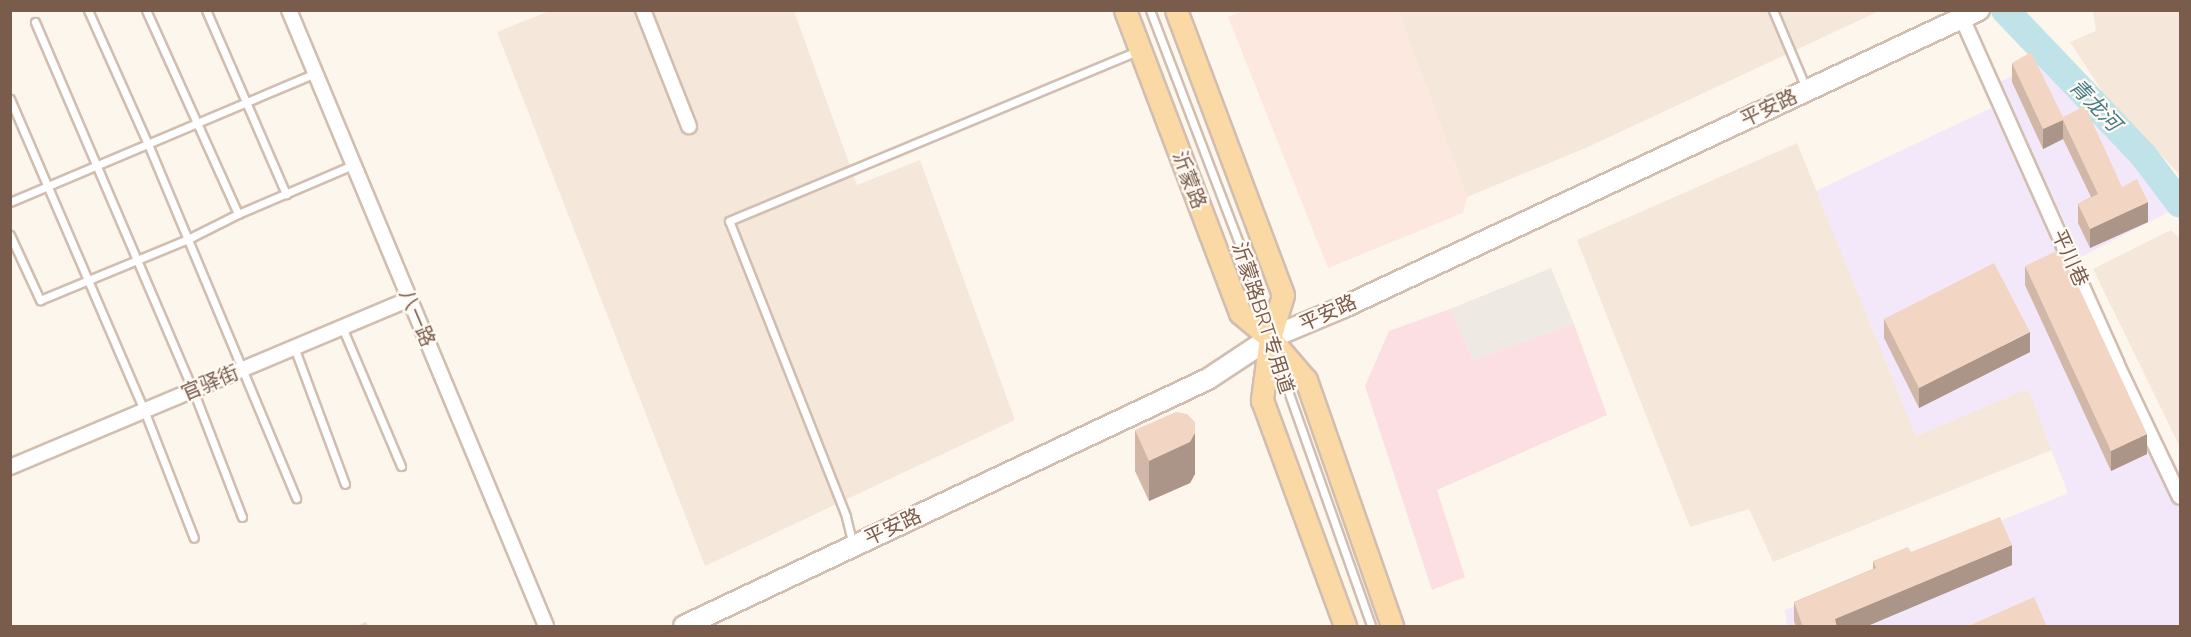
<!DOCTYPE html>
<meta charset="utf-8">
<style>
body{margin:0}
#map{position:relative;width:2191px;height:637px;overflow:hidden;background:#fdf6ec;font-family:Raleway,"Noto Sans SC",sans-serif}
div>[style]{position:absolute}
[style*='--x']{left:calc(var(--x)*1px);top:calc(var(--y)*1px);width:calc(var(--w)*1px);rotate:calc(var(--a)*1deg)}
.residential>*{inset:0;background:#f5e8da}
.commercial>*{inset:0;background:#fde8e0}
.industrial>*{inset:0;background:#efe9e4}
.education>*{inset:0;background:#f3e8fa}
.medical>*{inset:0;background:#fbdfe3}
.river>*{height:28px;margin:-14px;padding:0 14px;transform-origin:14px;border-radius:14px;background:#bfe3e8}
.roads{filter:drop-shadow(2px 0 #d1beb0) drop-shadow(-2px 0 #d1beb0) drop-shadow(0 2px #d1beb0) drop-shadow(0 -2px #d1beb0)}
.service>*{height:7px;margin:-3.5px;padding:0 3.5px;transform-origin:3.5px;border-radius:3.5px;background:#fff}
.minor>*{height:14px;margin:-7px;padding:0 7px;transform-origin:7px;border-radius:7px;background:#fff}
.secondary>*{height:20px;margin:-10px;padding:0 10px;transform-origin:10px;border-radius:10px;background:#fff}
.primary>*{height:21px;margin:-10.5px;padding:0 10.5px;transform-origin:10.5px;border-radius:10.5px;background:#fbd9a5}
.wall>*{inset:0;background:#d1b7a8}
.shaded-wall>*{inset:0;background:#aa9588}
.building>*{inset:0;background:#f3d5c3}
span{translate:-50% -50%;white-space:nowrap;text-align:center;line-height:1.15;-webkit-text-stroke:4.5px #fffaf3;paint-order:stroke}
.street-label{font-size:20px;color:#7a5c4d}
.water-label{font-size:21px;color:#437c86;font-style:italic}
.frame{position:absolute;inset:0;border:12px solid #7a5c4d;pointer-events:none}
</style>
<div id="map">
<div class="residential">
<i style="clip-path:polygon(549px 11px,794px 11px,857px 185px,920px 160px,1015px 420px,705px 566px,497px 32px)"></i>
<i style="clip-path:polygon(1398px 11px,1879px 11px,1588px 147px,1467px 197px)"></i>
<i style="clip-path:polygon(2093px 11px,2180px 11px,2180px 175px,2106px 97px,2070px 42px,2096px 31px)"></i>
<i style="clip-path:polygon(1797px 143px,1916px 436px,2028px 388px,2052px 450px,1773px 562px,1749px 509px,1690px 527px,1577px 240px)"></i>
<i style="clip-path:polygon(2171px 230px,2180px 239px,2180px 447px,2093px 269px)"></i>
</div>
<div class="commercial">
<i style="clip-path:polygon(1246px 10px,1398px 11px,1467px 197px,1463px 213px,1328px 268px,1228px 17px)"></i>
</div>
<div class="industrial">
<i style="clip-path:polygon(1551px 268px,1574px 324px,1473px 360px,1450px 309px)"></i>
</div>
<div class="education">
<i style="clip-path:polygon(2037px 63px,2100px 124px,2171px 211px,2063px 266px,2180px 509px,2180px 626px,1787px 626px,1785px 610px,2068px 493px,2028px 389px,1916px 436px,1816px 191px,1991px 108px,2054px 240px,2070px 233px,1998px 83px)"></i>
</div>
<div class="medical">
<i style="clip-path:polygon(1450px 309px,1473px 360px,1574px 324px,1607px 415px,1437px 490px,1465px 577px,1432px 590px,1365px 386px,1389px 331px)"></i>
</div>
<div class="river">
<i style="--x:2005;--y:10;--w:200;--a:46.4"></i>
<i style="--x:2143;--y:155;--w:61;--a:52.9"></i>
</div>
<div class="roads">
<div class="service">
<i style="--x:88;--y:10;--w:147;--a:65.9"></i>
<i style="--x:148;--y:144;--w:384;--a:67.3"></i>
<i style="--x:146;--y:10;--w:224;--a:65.7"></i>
<i style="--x:206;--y:10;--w:201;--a:66.5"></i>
<i style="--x:1150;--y:10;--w:315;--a:69.1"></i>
<i style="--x:1262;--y:304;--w:23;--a:77"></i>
<i style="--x:1773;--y:10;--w:85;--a:67.1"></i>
<i style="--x:35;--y:22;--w:400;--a:66.8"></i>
<i style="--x:193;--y:390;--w:136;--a:68.9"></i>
<i style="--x:10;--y:99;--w:339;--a:66.7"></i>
<i style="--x:144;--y:410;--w:137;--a:68.7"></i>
<i style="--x:10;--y:202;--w:331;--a:-22.9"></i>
<i style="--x:10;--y:235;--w:72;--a:65.2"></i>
<i style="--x:40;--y:300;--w:160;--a:-22.4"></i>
<i style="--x:188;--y:239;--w:56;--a:-26.6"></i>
<i style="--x:238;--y:214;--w:125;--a:-23.1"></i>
<i style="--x:342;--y:327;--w:151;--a:67"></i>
<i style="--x:294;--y:347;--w:146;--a:69.6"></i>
<i style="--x:1276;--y:357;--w:285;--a:70.5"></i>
<i style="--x:853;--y:545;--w:30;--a:-104"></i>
<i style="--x:846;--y:516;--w:317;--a:-111.6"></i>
<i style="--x:729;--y:221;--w:442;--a:-22.6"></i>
</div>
<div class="minor">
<i style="--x:289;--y:10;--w:667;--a:67.35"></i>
<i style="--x:643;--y:10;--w:125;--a:68.4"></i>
<i style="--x:1962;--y:18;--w:378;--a:65.9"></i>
<i style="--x:2116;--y:363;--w:148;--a:64.5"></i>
<i style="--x:10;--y:467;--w:433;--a:-22.8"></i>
</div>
<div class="secondary">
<i style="--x:684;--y:626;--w:579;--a:-25.24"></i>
<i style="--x:1208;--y:379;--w:74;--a:-33.5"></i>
<i style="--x:1270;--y:338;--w:80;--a:-22.7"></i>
<i style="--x:1344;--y:307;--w:701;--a:-25.07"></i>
</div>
<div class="primary">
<i style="--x:1125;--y:10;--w:324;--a:69.2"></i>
<i style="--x:1240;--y:313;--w:39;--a:40"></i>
<i style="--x:1270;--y:338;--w:55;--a:49.4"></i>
<i style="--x:1306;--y:380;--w:261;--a:70.7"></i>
<i style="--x:1176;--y:10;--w:304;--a:69.4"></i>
<i style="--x:1283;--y:295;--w:45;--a:106.8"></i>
<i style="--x:1270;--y:338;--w:63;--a:97.4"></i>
<i style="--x:1262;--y:400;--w:241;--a:69.8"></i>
</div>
</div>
<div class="wall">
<i style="clip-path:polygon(2012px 63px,2063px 117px,2122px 187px,2148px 222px,2090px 248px,2078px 223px,2078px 204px,2091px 197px,2063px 139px,2043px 149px,2012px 82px)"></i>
<i style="clip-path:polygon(2025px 266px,2147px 454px,2111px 471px,2025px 285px)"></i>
<i style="clip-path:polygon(1884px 319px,2030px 352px,1919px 408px,1884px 338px)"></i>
<i style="clip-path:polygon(1135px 430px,1195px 474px,1190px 483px,1149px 501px,1135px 471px)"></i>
<i style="clip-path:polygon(1911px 552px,2012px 565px,1865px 627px,1796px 627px,1794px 621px,1794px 602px,1873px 569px,1873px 561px)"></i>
</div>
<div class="shaded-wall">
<i style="clip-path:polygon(2063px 120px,2063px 139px,2043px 149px,2043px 129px)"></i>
<i style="clip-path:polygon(2148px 202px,2148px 222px,2090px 248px,2090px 229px)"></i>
<i style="clip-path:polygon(2030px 332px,2030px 352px,1919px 408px,1919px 388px)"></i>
<i style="clip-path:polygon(1195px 433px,1195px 474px,1190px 483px,1149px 501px,1149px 461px)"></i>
<i style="clip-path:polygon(2147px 434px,2147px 454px,2111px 471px,2111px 451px)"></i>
<i style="clip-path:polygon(2012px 545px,2012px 565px,1865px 627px,1835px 627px,1835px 619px)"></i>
</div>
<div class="building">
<i style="clip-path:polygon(2031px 52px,2063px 117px,2085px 106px,2122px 187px,2137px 179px,2148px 202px,2090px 229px,2078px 204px,2098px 194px,2063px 120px,2043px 129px,2012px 63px)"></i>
<i style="clip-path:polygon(2061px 249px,2147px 434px,2111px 451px,2025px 266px)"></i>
<i style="clip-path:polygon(1994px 263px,2030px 332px,1919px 388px,1884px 319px)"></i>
<i style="clip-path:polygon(1176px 412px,1187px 414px,1195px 422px,1195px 433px,1190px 442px,1149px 461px,1135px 430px)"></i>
<i style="clip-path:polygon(2000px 517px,2012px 545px,1835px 619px,1837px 627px,1803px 627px,1794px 602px,1876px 568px,1873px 561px,1908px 547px,1911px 552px)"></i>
<i style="clip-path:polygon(2034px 597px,2047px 627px,1966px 627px)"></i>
<i style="clip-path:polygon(366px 622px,368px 627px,355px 627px)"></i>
</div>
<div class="street-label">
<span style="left:1769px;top:108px;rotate:-25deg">平安路</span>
<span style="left:1189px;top:180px;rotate:69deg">沂蒙路</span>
<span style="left:2070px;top:258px;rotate:66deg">平川巷</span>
<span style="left:1328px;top:313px;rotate:-24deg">平安路</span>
<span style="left:417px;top:318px;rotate:67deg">八一路</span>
<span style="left:1263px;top:318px;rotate:72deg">沂蒙路BRT专用道</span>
<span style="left:210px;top:383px;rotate:-23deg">官驿街</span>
<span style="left:893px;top:527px;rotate:-25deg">平安路</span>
</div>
<div class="water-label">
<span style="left:2095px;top:105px;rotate:46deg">青龙河</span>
</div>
<div class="frame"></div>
</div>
